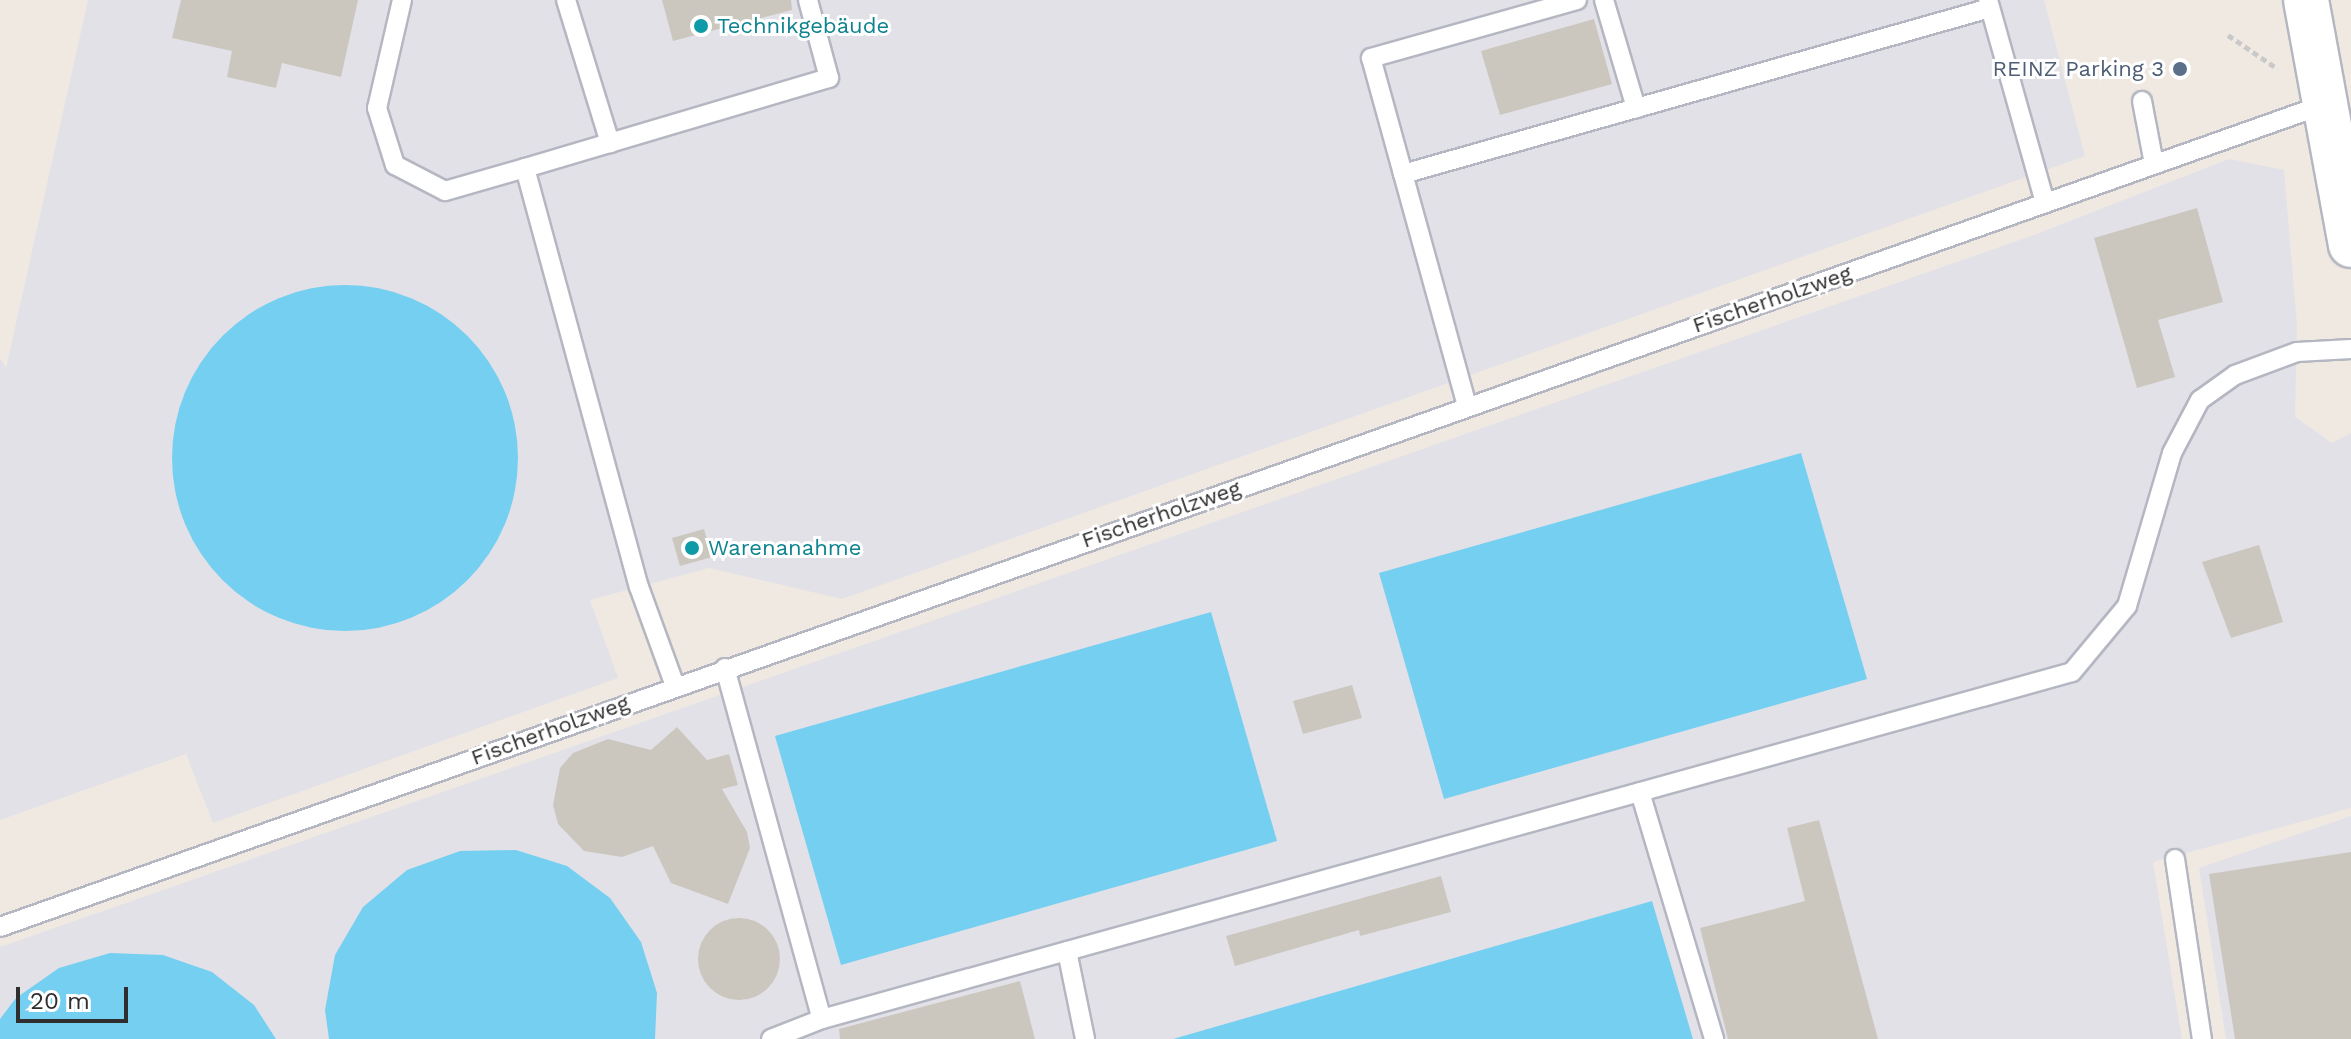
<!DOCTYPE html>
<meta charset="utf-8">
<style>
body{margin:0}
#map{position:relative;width:2351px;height:1039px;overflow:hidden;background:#efe9e1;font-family:"Work Sans",sans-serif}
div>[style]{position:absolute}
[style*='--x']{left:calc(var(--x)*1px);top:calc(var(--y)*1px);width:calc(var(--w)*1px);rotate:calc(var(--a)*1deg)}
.industrial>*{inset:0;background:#e3e1e8}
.water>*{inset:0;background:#75cff0}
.round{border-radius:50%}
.building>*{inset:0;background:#cbc7bf}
.path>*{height:5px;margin-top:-2.5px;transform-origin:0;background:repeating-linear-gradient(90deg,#c9c9c9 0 6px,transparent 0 10px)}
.roads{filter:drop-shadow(2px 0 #b4b7c1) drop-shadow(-2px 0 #b4b7c1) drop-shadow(0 2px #b4b7c1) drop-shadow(0 -2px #b4b7c1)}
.service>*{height:18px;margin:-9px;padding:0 9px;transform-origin:9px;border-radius:9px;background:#fff}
.tertiary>*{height:44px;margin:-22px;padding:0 22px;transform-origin:22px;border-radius:22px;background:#fff}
.dots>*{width:22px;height:22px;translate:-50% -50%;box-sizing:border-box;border:4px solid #fff;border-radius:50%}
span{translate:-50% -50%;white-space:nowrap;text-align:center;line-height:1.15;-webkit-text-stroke:6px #fff;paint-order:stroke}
.culture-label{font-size:22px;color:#0d838f}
.left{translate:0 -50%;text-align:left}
.service-label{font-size:22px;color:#4e5e75}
.right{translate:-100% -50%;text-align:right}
.street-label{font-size:22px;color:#2e2e2e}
.scale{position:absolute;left:16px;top:987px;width:112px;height:36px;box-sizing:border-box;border:4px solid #2e2e2e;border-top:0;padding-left:10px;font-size:24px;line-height:28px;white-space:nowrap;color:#2e2e2e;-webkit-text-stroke:6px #fff;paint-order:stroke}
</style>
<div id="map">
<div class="industrial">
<i style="clip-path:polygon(88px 0,2044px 0,2085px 156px,842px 599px,709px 568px,590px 600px,618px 678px,213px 823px,186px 754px,0 820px,0 358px,6px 368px)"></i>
<i style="clip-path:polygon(2229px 159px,2284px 170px,2297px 325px,2295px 417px,2332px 443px,2351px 433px,2351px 808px,2153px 862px,2182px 1039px,0 1039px,0 947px,2034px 235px)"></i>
<i style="clip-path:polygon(2351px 816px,2351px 1039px,2226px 1039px,2199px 868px)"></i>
</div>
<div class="water">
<i class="round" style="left:172px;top:285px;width:346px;height:346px"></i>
<i style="clip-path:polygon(1801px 453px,1867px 679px,1444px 799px,1379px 573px)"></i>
<i style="clip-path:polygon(1211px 612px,1277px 841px,841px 965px,775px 736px)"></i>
<i style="clip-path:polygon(516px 850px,567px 866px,610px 898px,641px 942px,657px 993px,655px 1039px,329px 1039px,325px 1010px,335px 955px,363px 907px,407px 870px,460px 851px)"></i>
<i style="clip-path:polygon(1652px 901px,1693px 1039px,1173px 1039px)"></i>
<i style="clip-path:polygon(110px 953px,163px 955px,212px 972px,254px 1005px,276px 1039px,0 1039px,0 1019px,16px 998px,59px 968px)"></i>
</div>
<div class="building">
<i style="clip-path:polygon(181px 0,358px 0,341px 77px,282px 63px,276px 88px,227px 77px,232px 51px,172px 38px)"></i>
<i style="clip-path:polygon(662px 0,791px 0,792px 10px,673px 41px)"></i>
<i style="clip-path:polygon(1594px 19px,1612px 84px,1500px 115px,1481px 51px)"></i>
<i style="clip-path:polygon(2197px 208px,2223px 302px,2158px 320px,2175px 377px,2137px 388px,2094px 238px)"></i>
<i style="clip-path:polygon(704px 529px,712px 557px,680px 566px,672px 538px)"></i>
<i style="clip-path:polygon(2259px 545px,2283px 622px,2231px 638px,2202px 562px)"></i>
<i style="clip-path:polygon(1352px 685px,1362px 718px,1303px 734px,1293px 701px)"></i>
<i style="clip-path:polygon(677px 727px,707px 760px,729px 754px,738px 785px,722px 789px,747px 832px,750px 848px,728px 904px,671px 883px,653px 846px,622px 857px,584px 851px,558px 824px,553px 805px,560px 768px,573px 753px,608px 739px,651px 750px)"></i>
<i style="clip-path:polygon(1819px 820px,1878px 1039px,1728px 1039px,1700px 928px,1805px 901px,1787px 828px)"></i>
<i style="clip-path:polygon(2351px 852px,2351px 1039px,2235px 1039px,2209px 874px)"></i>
<i style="clip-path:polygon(1441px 876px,1451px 912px,1360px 936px,1359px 930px,1235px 966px,1226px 936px)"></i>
<i class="round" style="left:698px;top:918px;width:82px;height:82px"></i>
<i style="clip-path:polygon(1020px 981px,1035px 1039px,840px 1039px,839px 1029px)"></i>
</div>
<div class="path">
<i style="--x:2228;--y:35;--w:60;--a:34.2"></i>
</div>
<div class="roads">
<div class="service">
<i style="--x:402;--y:0;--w:111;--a:103"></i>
<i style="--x:377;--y:108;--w:60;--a:72.5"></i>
<i style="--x:395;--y:165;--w:56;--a:27.5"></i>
<i style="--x:445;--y:191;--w:83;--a:-16"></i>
<i style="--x:525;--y:168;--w:434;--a:74.8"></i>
<i style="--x:639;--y:587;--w:105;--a:70"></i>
<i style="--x:566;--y:0;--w:150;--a:72.9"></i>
<i style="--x:1604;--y:0;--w:113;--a:73.5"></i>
<i style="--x:1988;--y:0;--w:211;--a:74.3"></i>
<i style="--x:2142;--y:101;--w:64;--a:79.2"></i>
<i style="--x:525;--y:168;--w:317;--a:-16.5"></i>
<i style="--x:829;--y:78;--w:81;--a:-105.1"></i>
<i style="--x:1403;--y:174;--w:610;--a:-15.79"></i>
<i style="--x:1467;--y:406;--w:361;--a:-105.4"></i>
<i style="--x:1371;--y:58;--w:214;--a:-15.7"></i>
<i style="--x:725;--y:668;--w:364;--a:74.6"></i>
<i style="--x:822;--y:1019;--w:1297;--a:-15.51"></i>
<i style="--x:2072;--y:672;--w:86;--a:-50.2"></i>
<i style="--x:2127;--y:606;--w:159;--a:-73.6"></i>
<i style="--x:2172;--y:453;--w:60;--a:-62.2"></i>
<i style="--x:2200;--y:400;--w:43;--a:-35.5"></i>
<i style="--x:2235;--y:375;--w:66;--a:-20.4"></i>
<i style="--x:2297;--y:352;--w:54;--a:-3.2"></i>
<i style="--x:1640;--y:792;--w:258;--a:73.3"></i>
<i style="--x:2175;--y:859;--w:182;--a:81.5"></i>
<i style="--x:0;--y:927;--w:2463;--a:-19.49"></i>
<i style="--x:1067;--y:951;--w:90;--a:78.4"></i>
<i style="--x:771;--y:1039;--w:55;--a:-21.4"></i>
</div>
<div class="tertiary">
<i style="--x:2306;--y:0;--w:249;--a:79.6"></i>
</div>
</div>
<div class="dots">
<i style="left:701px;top:26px;background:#0f9aa8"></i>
<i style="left:2180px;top:69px;background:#5c6f8a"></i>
<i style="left:692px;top:548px;background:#0f9aa8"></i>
</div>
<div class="culture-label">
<span class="left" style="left:717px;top:26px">Technikgebäude</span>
<span class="left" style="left:708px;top:548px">Warenanahme</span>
</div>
<div class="service-label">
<span class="right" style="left:2164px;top:69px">REINZ Parking 3</span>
</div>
<div class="street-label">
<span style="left:1772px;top:299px;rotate:-19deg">Fischerholzweg</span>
<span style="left:1161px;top:514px;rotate:-19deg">Fischerholzweg</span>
<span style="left:550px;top:730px;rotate:-20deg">Fischerholzweg</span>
</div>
<div class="scale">20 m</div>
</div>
